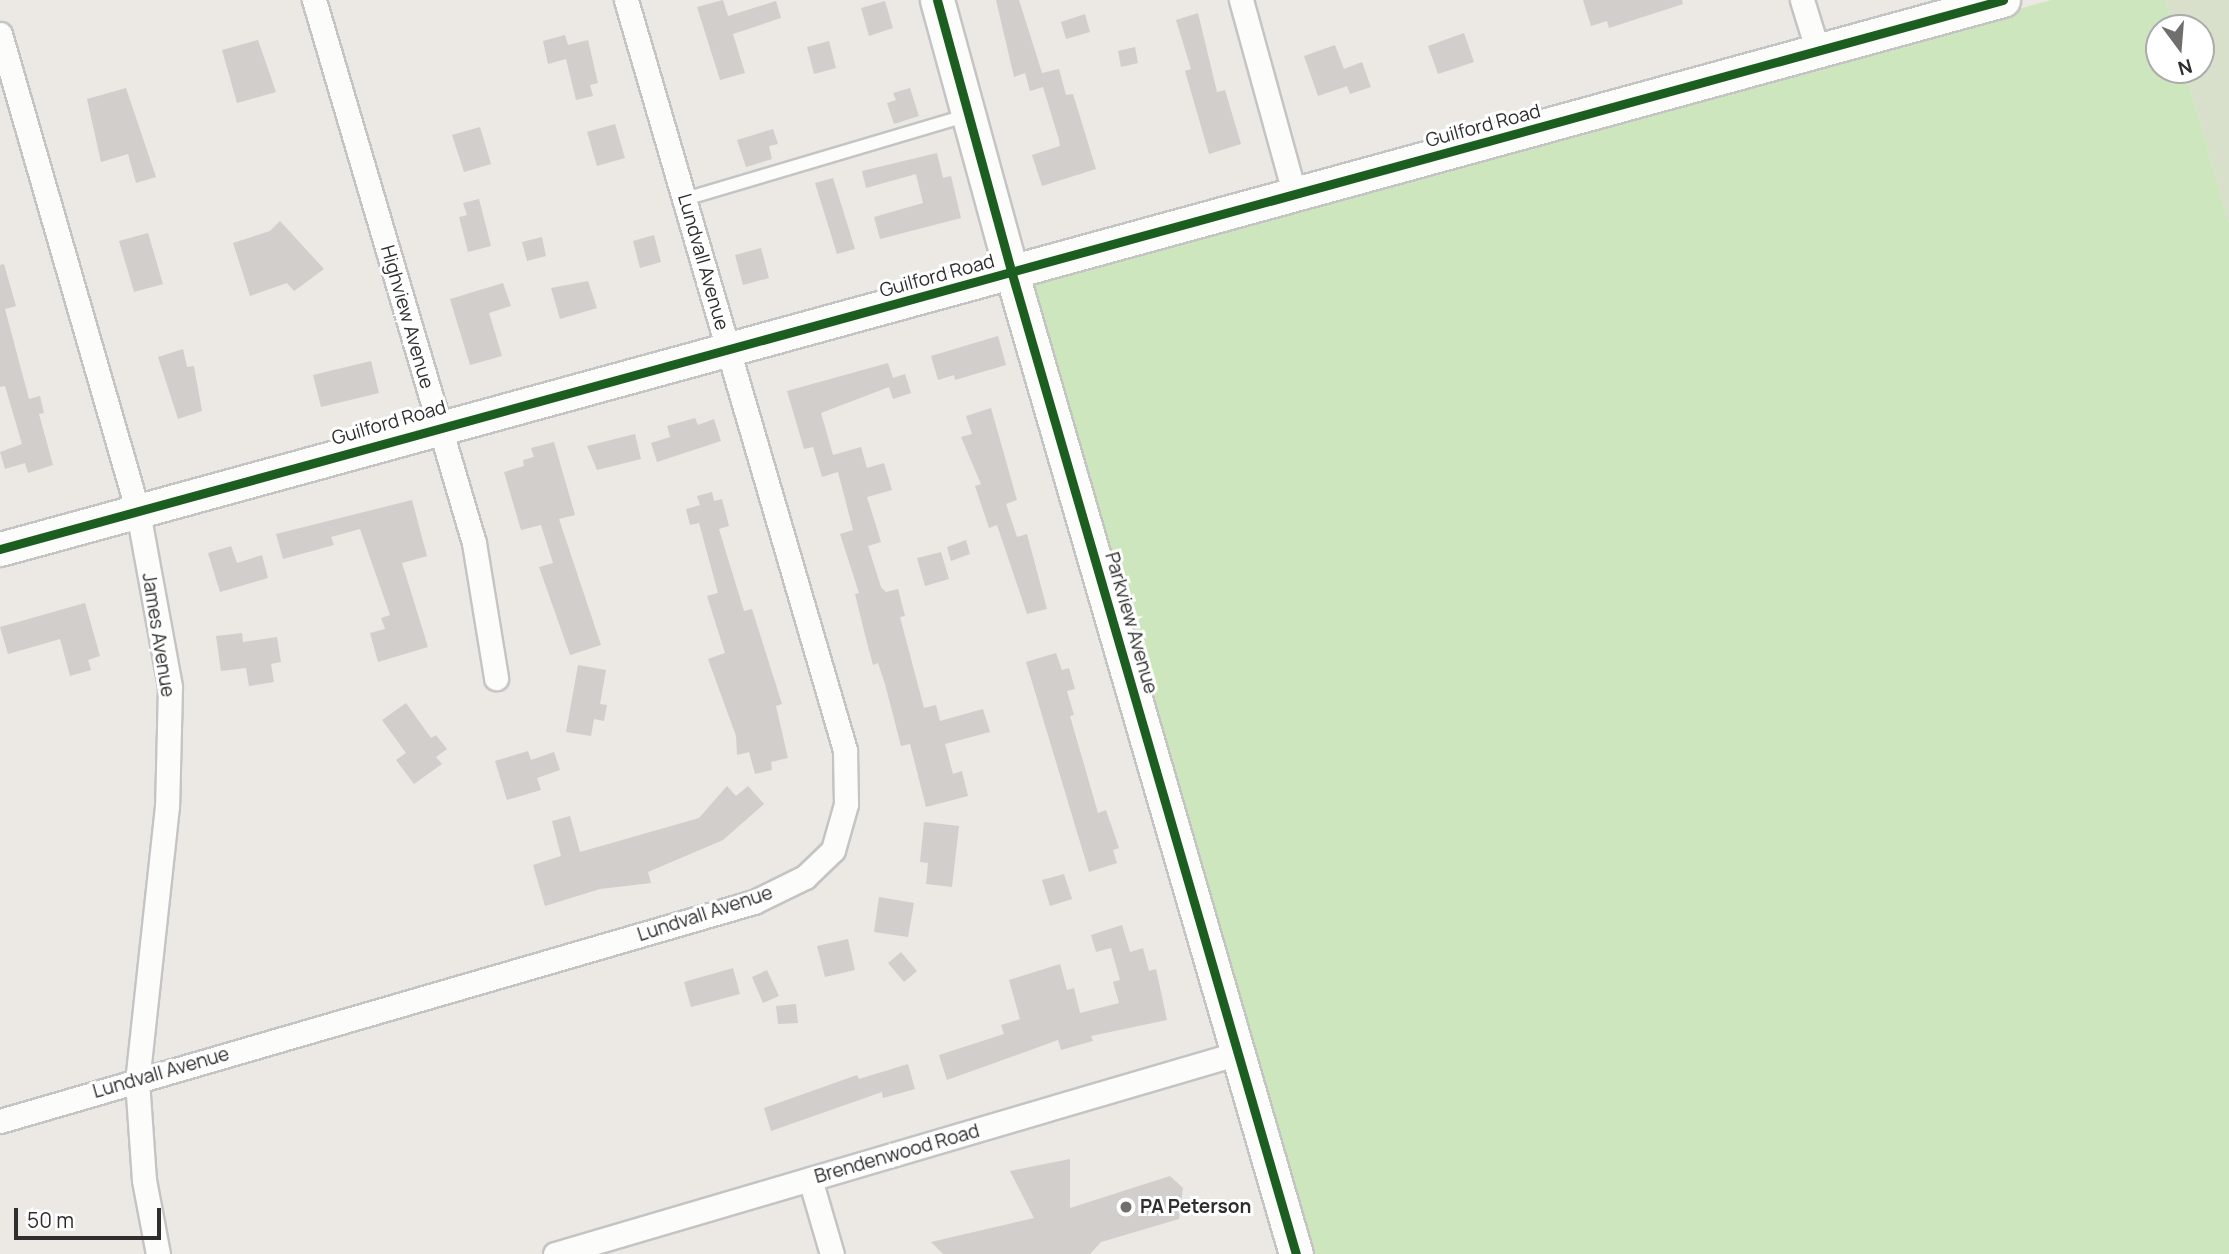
<!DOCTYPE html>
<style>
body{margin:0}
#map{position:relative;width:2229px;height:1254px;overflow:hidden;background:#ece8e4;font-family:Manrope,sans-serif}
div>[style]{position:absolute}
[style*='--x']{left:calc(var(--x)*1px);top:calc(var(--y)*1px);width:calc(var(--w)*1px);rotate:calc(var(--a)*1deg)}
.green>*{inset:0;background:#cee6be}
.cemetery>*{inset:0;background:#d8e0cc}
.building>*{inset:0;background:#d1cecb}
.roads{filter:drop-shadow(2px 0 #c5c4c5) drop-shadow(-2px 0 #c5c4c5) drop-shadow(0 2px #c5c4c5) drop-shadow(0 -2px #c5c4c5)}
.lane>*{height:12px;margin:-6px;padding:0 6px;transform-origin:6px;border-radius:6px;background:#fcfcfb}
.street>*{height:23px;margin:-11.5px;padding:0 11.5px;transform-origin:11.5px;border-radius:11.5px;background:#fcfcfb}
.secondary>*{height:33px;margin:-16.5px;padding:0 16.5px;transform-origin:16.5px;border-radius:16.5px;background:#fcfcfb}
.cycleway>*{height:9px;margin:-4.5px;padding:0 4.5px;transform-origin:4.5px;border-radius:4.5px;background:#1b5e20}
.dots>*{width:19px;height:19px;translate:-50% -50%;box-sizing:border-box;border:4px solid #fff;border-radius:50%}
span{translate:-50% -50%;white-space:nowrap;text-align:center;line-height:1.15;-webkit-text-stroke:6px #fff;paint-order:stroke}
.street-label{font-size:19px;color:#2e2e2e}
.poi-label{font-size:19px;color:#2e2e2e;font-weight:700}
.left{translate:0 -50%;text-align:left}
.north{position:absolute;left:2145px;top:14px;width:70px;height:70px;box-sizing:border-box;background:#fff;border:2px solid #ababab;border-radius:50%;rotate:164deg;font-size:19px;font-weight:700;line-height:28px;text-align:center;color:#2e2e2e}
.north::after{content:'';display:block;margin:auto;width:24px;height:32px;background:#706f6e;clip-path:polygon(50% 0,100% 100%,50% 72%,0 100%)}
.scale{position:absolute;left:14px;top:1208px;width:147px;height:32px;box-sizing:border-box;border:4px solid #2e2e2e;border-top:0;padding-left:9px;font-size:21px;line-height:24px;white-space:nowrap;color:#2e2e2e;-webkit-text-stroke:5px #fff;paint-order:stroke}
</style>
<div id="map">
<div class="green">
<i style="clip-path:polygon(2051px 0,2165px 0,2173px 28px,2159px 28px,2159px 70px,2185px 70px,2229px 223px,2229px 1254px,1308px 1254px,1021px 285px)"></i>
</div>
<div class="cemetery">
<i style="clip-path:polygon(2165px 0,2229px 0,2229px 223px,2185px 70px,2201px 70px,2201px 28px,2173px 28px)"></i>
</div>
<div class="building">
<i style="clip-path:polygon(723px 0,728px 16px,776px 1px,781px 18px,733px 34px,745px 73px,720px 80px,697px 7px)"></i>
<i style="clip-path:polygon(996px 0,1019px 0,1042px 73px,1059px 69px,1066px 95px,1073px 94px,1096px 169px,1042px 186px,1032px 155px,1060px 146px,1059px 140px,1043px 87px,1030px 91px,1025px 73px,1014px 77px)"></i>
<i style="clip-path:polygon(1583px 0,1682px 0,1683px 4px,1609px 28px,1607px 21px,1591px 26px)"></i>
<i style="clip-path:polygon(885px 1px,893px 28px,869px 36px,861px 8px)"></i>
<i style="clip-path:polygon(1198px 13px,1217px 92px,1225px 90px,1241px 144px,1209px 154px,1185px 71px,1191px 69px,1176px 20px)"></i>
<i style="clip-path:polygon(1085px 14px,1090px 32px,1066px 39px,1061px 22px)"></i>
<i style="clip-path:polygon(1464px 33px,1474px 62px,1438px 74px,1428px 46px)"></i>
<i style="clip-path:polygon(565px 35px,568px 45px,588px 40px,598px 83px,590px 85px,593px 96px,576px 100px,566px 59px,548px 64px,543px 41px)"></i>
<i style="clip-path:polygon(258px 40px,276px 92px,237px 103px,222px 50px)"></i>
<i style="clip-path:polygon(829px 41px,836px 68px,814px 74px,807px 47px)"></i>
<i style="clip-path:polygon(1335px 45px,1344px 69px,1362px 62px,1371px 87px,1350px 94px,1347px 86px,1318px 96px,1304px 56px)"></i>
<i style="clip-path:polygon(1135px 47px,1138px 63px,1121px 67px,1118px 51px)"></i>
<i style="clip-path:polygon(126px 88px,156px 177px,136px 183px,128px 154px,101px 162px,87px 99px)"></i>
<i style="clip-path:polygon(910px 88px,919px 116px,894px 124px,887px 103px,896px 100px,893px 93px)"></i>
<i style="clip-path:polygon(615px 124px,625px 158px,597px 166px,587px 132px)"></i>
<i style="clip-path:polygon(480px 127px,491px 164px,464px 172px,452px 135px)"></i>
<i style="clip-path:polygon(773px 129px,778px 144px,769px 146px,772px 159px,746px 167px,737px 140px)"></i>
<i style="clip-path:polygon(937px 153px,943px 178px,951px 176px,961px 218px,880px 239px,874px 217px,923px 203px,916px 174px,866px 188px,862px 171px)"></i>
<i style="clip-path:polygon(833px 178px,855px 249px,837px 254px,815px 183px)"></i>
<i style="clip-path:polygon(479px 199px,491px 246px,468px 252px,459px 217px,467px 215px,463px 203px)"></i>
<i style="clip-path:polygon(280px 221px,324px 269px,294px 291px,287px 283px,250px 296px,233px 243px,270px 231px)"></i>
<i style="clip-path:polygon(148px 233px,163px 284px,134px 292px,119px 241px)"></i>
<i style="clip-path:polygon(654px 235px,661px 262px,640px 268px,633px 241px)"></i>
<i style="clip-path:polygon(542px 237px,546px 256px,527px 261px,522px 242px)"></i>
<i style="clip-path:polygon(761px 248px,769px 278px,743px 285px,735px 255px)"></i>
<i style="clip-path:polygon(4px 264px,16px 306px,5px 309px,29px 399px,40px 396px,44px 413px,39px 414px,53px 465px,28px 473px,25px 463px,5px 469px,0 452px,22px 444px,5px 386px,0 387px,0 265px)"></i>
<i style="clip-path:polygon(588px 281px,597px 308px,560px 319px,551px 288px)"></i>
<i style="clip-path:polygon(503px 283px,511px 306px,489px 313px,502px 356px,470px 365px,450px 299px)"></i>
<i style="clip-path:polygon(998px 336px,1006px 365px,955px 380px,954px 375px,938px 380px,931px 356px)"></i>
<i style="clip-path:polygon(183px 349px,187px 367px,194px 366px,202px 411px,178px 419px,158px 357px)"></i>
<i style="clip-path:polygon(371px 361px,379px 393px,321px 407px,313px 375px)"></i>
<i style="clip-path:polygon(888px 363px,893px 378px,905px 374px,911px 393px,893px 399px,889px 387px,821px 413px,833px 455px,861px 447px,867px 468px,884px 463px,892px 490px,867px 497px,881px 542px,868px 546px,881px 587px,886px 592px,898px 589px,905px 616px,900px 617px,924px 708px,936px 705px,940px 721px,983px 709px,990px 732px,945px 744px,953px 774px,962px 771px,968px 796px,926px 807px,910px 744px,901px 746px,885px 684px,878px 663px,873px 665px,866px 639px,855px 594px,859px 593px,840px 534px,853px 530px,838px 472px,822px 477px,813px 447px,804px 449px,787px 391px)"></i>
<i style="clip-path:polygon(991px 408px,1017px 500px,1006px 504px,1017px 537px,1027px 534px,1047px 609px,1027px 614px,997px 525px,989px 528px,975px 486px,981px 484px,961px 437px,972px 434px,966px 416px)"></i>
<i style="clip-path:polygon(695px 418px,698px 425px,714px 419px,721px 441px,657px 462px,651px 443px,670px 437px,667px 426px)"></i>
<i style="clip-path:polygon(635px 434px,641px 459px,597px 470px,587px 446px)"></i>
<i style="clip-path:polygon(554px 442px,575px 515px,559px 519px,601px 645px,570px 655px,539px 567px,553px 563px,541px 525px,521px 530px,504px 472px,524px 466px,523px 460px,534px 457px,531px 448px)"></i>
<i style="clip-path:polygon(712px 492px,714px 501px,722px 499px,729px 526px,719px 529px,725px 549px,744px 611px,752px 609px,782px 704px,776px 706px,788px 758px,771px 762px,772px 770px,755px 774px,749px 752px,737px 755px,736px 736px,708px 659px,725px 653px,707px 596px,718px 593px,699px 523px,690px 525px,686px 509px,700px 505px,697px 496px)"></i>
<i style="clip-path:polygon(412px 500px,427px 556px,402px 563px,428px 647px,378px 662px,370px 633px,385px 629px,381px 618px,390px 615px,360px 529px,331px 537px,334px 545px,283px 559px,276px 534px)"></i>
<i style="clip-path:polygon(966px 540px,970px 554px,951px 561px,947px 547px)"></i>
<i style="clip-path:polygon(231px 546px,237px 563px,262px 555px,268px 578px,220px 592px,208px 553px)"></i>
<i style="clip-path:polygon(941px 552px,949px 579px,925px 586px,917px 558px)"></i>
<i style="clip-path:polygon(85px 603px,100px 656px,88px 660px,91px 670px,70px 676px,60px 639px,8px 654px,0 627px)"></i>
<i style="clip-path:polygon(242px 633px,243px 642px,277px 637px,281px 662px,271px 664px,274px 682px,249px 686px,246px 668px,221px 671px,216px 636px)"></i>
<i style="clip-path:polygon(1056px 653px,1062px 670px,1069px 668px,1075px 689px,1067px 691px,1074px 715px,1070px 716px,1098px 813px,1106px 810px,1119px 848px,1113px 850px,1117px 863px,1089px 872px,1026px 662px)"></i>
<i style="clip-path:polygon(578px 665px,606px 670px,600px 704px,607px 705px,604px 721px,594px 719px,591px 736px,566px 732px)"></i>
<i style="clip-path:polygon(406px 703px,431px 738px,436px 735px,447px 749px,436px 757px,442px 764px,414px 784px,396px 760px,406px 753px,382px 720px)"></i>
<i style="clip-path:polygon(528px 751px,531px 760px,554px 752px,560px 770px,537px 778px,541px 790px,507px 800px,495px 761px)"></i>
<i style="clip-path:polygon(727px 786px,736px 796px,748px 786px,764px 804px,723px 840px,648px 872px,651px 883px,600px 889px,545px 906px,533px 865px,561px 856px,552px 821px,570px 816px,580px 852px,699px 818px)"></i>
<i style="clip-path:polygon(924px 822px,959px 826px,952px 887px,926px 884px,928px 863px,920px 862px)"></i>
<i style="clip-path:polygon(1064px 874px,1072px 899px,1050px 906px,1042px 880px)"></i>
<i style="clip-path:polygon(879px 897px,914px 903px,908px 937px,874px 932px)"></i>
<i style="clip-path:polygon(1122px 925px,1130px 952px,1143px 948px,1149px 971px,1156px 969px,1167px 1020px,1091px 1036px,1093px 1041px,1061px 1050px,1058px 1040px,947px 1080px,939px 1055px,1004px 1034px,1001px 1025px,1020px 1019px,1009px 980px,1060px 964px,1067px 990px,1074px 988px,1080px 1013px,1119px 1003px,1113px 982px,1120px 980px,1111px 948px,1096px 952px,1091px 935px)"></i>
<i style="clip-path:polygon(848px 939px,855px 970px,825px 977px,817px 946px)"></i>
<i style="clip-path:polygon(901px 952px,917px 971px,904px 982px,888px 963px)"></i>
<i style="clip-path:polygon(733px 968px,740px 994px,691px 1007px,684px 982px)"></i>
<i style="clip-path:polygon(767px 970px,779px 996px,763px 1003px,752px 977px)"></i>
<i style="clip-path:polygon(796px 1004px,798px 1023px,778px 1024px,776px 1006px)"></i>
<i style="clip-path:polygon(908px 1064px,915px 1089px,883px 1098px,882px 1092px,771px 1131px,764px 1108px,857px 1075px,859px 1079px)"></i>
<i style="clip-path:polygon(1070px 1159px,1070px 1208px,1170px 1176px,1183px 1188px,1179px 1219px,1101px 1242px,1090px 1254px,943px 1254px,931px 1242px,1034px 1218px,1010px 1171px)"></i>
</div>
<div class="roads">
<div class="lane">
<i style="--x:685;--y:199;--w:293;--a:-16.5"></i>
</div>
<div class="street">
<i style="--x:314;--y:0;--w:566;--a:73.58"></i>
<i style="--x:474;--y:543;--w:137;--a:80.7"></i>
<i style="--x:1241;--y:0;--w:203;--a:74.6"></i>
<i style="--x:1802;--y:0;--w:54;--a:72.9"></i>
<i style="--x:0;--y:34;--w:498;--a:73.9"></i>
<i style="--x:138;--y:512;--w:178;--a:79.6"></i>
<i style="--x:170;--y:687;--w:119;--a:91.4"></i>
<i style="--x:167;--y:806;--w:276;--a:96.2"></i>
<i style="--x:137;--y:1080;--w:100;--a:86"></i>
<i style="--x:144;--y:1180;--w:75;--a:79.3"></i>
<i style="--x:0;--y:1121;--w:785;--a:-16.2"></i>
<i style="--x:754;--y:902;--w:57;--a:-26.1"></i>
<i style="--x:805;--y:877;--w:39;--a:-44"></i>
<i style="--x:833;--y:850;--w:48;--a:-74.2"></i>
<i style="--x:846;--y:804;--w:54;--a:-91.1"></i>
<i style="--x:845;--y:750;--w:781;--a:-106.28"></i>
<i style="--x:810;--y:1179;--w:78;--a:73.7"></i>
<i style="--x:555;--y:1254;--w:713;--a:-16.38"></i>
</div>
<div class="secondary">
<i style="--x:937;--y:0;--w:284;--a:74.7"></i>
<i style="--x:1012;--y:274;--w:1020;--a:73.84"></i>
<i style="--x:0;--y:549;--w:2077;--a:-15.33"></i>
</div>
</div>
<div class="cycleway">
<i style="--x:937;--y:0;--w:284;--a:74.7"></i>
<i style="--x:1012;--y:274;--w:1020;--a:73.84"></i>
<i style="--x:0;--y:549;--w:2077;--a:-15.33"></i>
</div>
<div class="dots">
<i style="left:1126px;top:1207px;background:#706f6e"></i>
</div>
<div class="street-label">
<span style="left:1483px;top:126px;rotate:-15deg">Guilford Road</span>
<span style="left:703px;top:262px;rotate:74deg">Lundvall Avenue</span>
<span style="left:937px;top:276px;rotate:-15deg">Guilford Road</span>
<span style="left:407px;top:317px;rotate:74deg">Highview Avenue</span>
<span style="left:389px;top:423px;rotate:-16deg">Guilford Road</span>
<span style="left:1131px;top:623px;rotate:74deg">Parkview Avenue</span>
<span style="left:158px;top:635px;rotate:81deg">James Avenue</span>
<span style="left:705px;top:914px;rotate:-18deg">Lundvall Avenue</span>
<span style="left:161px;top:1073px;rotate:-16deg">Lundvall Avenue</span>
<span style="left:897px;top:1154px;rotate:-16deg">Brendenwood Road</span>
</div>
<div class="poi-label">
<span class="left" style="left:1140px;top:1207px">PA Peterson</span>
</div>
<div class="north">N</div>
<div class="scale">50 m</div>
</div>
